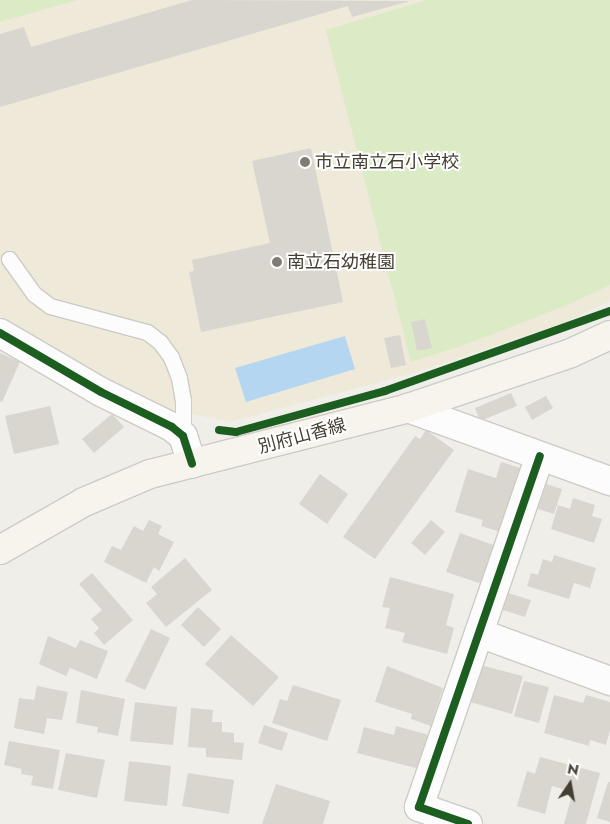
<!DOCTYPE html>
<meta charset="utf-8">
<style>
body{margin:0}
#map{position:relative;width:610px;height:824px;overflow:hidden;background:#f0eee8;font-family:Jost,"Noto Sans JP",sans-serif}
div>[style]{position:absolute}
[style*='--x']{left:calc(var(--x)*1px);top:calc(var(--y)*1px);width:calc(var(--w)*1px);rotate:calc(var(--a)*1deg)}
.education>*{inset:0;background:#eee9d9}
.green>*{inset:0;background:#dbebc6}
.water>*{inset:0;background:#b5d6f0}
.building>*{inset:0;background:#d9d6d0}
.roads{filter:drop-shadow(1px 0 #cdcbc5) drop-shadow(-1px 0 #cdcbc5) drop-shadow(0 1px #cdcbc5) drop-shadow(0 -1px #cdcbc5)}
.lane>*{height:15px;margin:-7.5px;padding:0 7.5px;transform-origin:7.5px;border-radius:7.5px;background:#fdfcfc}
.street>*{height:28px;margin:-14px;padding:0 14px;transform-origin:14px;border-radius:14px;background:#fdfcfc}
.secondary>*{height:28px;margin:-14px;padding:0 14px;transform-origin:14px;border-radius:14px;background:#f6f4ed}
.cycleway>*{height:8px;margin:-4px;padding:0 4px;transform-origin:4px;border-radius:4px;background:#1b5e20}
.dots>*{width:14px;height:14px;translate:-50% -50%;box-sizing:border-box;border:2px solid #fff;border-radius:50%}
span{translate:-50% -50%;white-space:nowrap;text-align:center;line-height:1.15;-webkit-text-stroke:4px #fff;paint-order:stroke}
.poi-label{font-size:18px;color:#453f33}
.left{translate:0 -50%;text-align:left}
.street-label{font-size:18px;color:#453f33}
.north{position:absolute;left:545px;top:759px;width:50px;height:50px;-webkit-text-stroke:4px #fff;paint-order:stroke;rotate:12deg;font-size:14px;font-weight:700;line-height:20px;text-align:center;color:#453f33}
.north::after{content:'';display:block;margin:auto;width:18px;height:22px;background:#453f33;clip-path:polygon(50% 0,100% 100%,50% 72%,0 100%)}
</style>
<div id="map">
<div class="education">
<i style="clip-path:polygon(78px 0,610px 0,610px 301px,566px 322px,414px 373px,230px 422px,177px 411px,115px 385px,0 321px,0 22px)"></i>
</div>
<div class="green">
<i style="clip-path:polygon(0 0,78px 0,0 22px)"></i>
<i style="clip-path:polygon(427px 0,610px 0,610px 285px,569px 304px,467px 344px,411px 362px,326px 30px)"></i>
</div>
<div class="water">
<i style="clip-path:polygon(345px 336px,355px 369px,246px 402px,235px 368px)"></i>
</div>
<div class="building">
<i style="clip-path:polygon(192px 0,410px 1px,352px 17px,348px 6px,0 107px,0 34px,24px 27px,31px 47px)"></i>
<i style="clip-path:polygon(311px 148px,343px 302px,201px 332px,189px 272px,194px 271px,192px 260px,270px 243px,252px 161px)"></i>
<i style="clip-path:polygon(425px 319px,432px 348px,417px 351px,411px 322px)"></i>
<i style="clip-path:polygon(400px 335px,406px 365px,391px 368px,384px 338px)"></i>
<i style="clip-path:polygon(0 353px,20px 362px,2px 402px,0 401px)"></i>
<i style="clip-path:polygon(511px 393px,517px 406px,480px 421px,475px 408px)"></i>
<i style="clip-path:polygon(546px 396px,553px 408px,532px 420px,525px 407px)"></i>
<i style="clip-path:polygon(50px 406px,59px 444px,14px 454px,5px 416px)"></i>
<i style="clip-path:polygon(112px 414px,124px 427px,94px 453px,82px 439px)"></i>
<i style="clip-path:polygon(426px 430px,454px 450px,375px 559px,343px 537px,415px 436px,420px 439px)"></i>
<i style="clip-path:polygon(501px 462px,524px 469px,504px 533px,481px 526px,483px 520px,455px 512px,468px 469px,496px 478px)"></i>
<i style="clip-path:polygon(320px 474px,348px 494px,327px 524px,299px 504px)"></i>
<i style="clip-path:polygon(546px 484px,562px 489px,554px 514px,538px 509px)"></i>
<i style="clip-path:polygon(573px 498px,595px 505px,592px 516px,602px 519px,594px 543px,551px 529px,558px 505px,570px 509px)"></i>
<i style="clip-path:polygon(149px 520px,162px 526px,158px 534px,174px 542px,159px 571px,154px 567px,146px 583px,104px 562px,112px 546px,121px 550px,134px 526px,143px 531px)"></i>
<i style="clip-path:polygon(431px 520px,445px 532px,425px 555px,411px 543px)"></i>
<i style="clip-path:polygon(460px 533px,496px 546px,482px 584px,446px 572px)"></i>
<i style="clip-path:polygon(554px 555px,596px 568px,590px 588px,574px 583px,569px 599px,527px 586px,531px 573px,538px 575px,543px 559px,552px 562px)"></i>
<i style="clip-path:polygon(185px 558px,212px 590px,166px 627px,146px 603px,157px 594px,151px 587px)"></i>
<i style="clip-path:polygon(92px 573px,133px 620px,104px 645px,94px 633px,99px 628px,91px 619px,102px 610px,79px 584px)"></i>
<i style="clip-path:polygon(390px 577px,454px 594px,446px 625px,454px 628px,447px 654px,402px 642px,405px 633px,385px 628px,390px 608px,382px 607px)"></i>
<i style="clip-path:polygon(505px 592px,531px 600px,525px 617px,500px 609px)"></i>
<i style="clip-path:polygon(198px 607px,221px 629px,204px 647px,181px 625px)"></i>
<i style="clip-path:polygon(151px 629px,170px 638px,145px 690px,125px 681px)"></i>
<i style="clip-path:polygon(231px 635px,279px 677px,253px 706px,205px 664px)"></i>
<i style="clip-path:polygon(48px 636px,76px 648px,80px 640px,108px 651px,97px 679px,70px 668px,66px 676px,39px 664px)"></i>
<i style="clip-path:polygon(480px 665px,523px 676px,512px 714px,470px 702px)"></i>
<i style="clip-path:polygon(387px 666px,443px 688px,431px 726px,411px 719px,412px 714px,375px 702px)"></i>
<i style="clip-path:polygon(524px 681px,549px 687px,539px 723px,514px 716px)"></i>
<i style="clip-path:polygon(293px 685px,341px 700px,327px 741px,272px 723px,280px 699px,287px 701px)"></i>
<i style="clip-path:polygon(37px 686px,68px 692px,62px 720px,47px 718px,44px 734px,14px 728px,19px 698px,34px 700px)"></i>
<i style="clip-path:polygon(81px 690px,125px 699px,118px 736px,97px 732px,98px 727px,76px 723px)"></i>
<i style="clip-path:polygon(554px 695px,583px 703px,586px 695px,610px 702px,610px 730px,606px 745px,590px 740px,589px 746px,544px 733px)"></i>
<i style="clip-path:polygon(135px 702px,177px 707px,173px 745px,130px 741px)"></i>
<i style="clip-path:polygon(191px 708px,213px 710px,212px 722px,222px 722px,222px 732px,234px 733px,234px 742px,244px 743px,242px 760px,206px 757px,206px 748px,188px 747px)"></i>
<i style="clip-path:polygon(264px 725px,288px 733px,282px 751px,258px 743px)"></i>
<i style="clip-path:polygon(396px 726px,429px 735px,420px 769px,357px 753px,364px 727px,394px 735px)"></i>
<i style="clip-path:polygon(9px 741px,60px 750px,53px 789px,31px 785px,33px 776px,21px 774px,22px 769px,4px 765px)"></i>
<i style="clip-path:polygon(66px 753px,105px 760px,97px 798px,58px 790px)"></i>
<i style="clip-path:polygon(540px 757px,600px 773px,586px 824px,564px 824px,573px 792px,552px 786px,545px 814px,517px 806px,527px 771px,535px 774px)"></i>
<i style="clip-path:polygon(129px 761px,171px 766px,167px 806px,124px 801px)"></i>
<i style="clip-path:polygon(188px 773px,234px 780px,229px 814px,182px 806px)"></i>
<i style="clip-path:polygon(608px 782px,610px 782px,610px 822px,597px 818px)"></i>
<i style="clip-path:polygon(276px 784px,330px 801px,323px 824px,262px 824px)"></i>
</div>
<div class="roads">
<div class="lane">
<i style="--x:9;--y:259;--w:43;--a:54.5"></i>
<i style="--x:34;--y:294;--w:20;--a:37"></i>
<i style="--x:50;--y:306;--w:100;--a:15"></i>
<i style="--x:147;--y:332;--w:16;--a:38"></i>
<i style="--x:160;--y:342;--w:19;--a:54"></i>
<i style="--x:171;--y:357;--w:22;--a:69"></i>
<i style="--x:179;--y:378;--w:22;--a:80"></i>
<i style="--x:183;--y:400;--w:36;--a:90"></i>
</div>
<div class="street">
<i style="--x:0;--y:333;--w:117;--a:30.3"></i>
<i style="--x:101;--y:392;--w:79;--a:26.2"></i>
<i style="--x:172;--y:427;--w:14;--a:39"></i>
<i style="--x:183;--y:436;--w:29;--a:72"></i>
<i style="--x:408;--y:408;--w:215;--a:19.9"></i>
<i style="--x:479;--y:633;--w:140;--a:20.1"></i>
<i style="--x:468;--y:824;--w:52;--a:-160.9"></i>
<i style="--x:419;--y:807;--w:371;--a:-71"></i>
</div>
<div class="secondary">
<i style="--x:0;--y:550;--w:97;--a:-29.7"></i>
<i style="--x:84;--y:502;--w:72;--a:-23"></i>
<i style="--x:150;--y:474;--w:266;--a:-14.3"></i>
<i style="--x:408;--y:408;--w:172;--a:-18.6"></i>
<i style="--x:571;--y:353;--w:43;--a:-24.8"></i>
</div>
</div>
<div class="cycleway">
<i style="--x:0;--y:333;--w:117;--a:30.3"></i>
<i style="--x:101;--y:392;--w:79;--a:26.2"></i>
<i style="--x:172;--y:427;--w:14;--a:39"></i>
<i style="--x:183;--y:436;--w:29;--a:72"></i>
<i style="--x:219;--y:430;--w:17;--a:7"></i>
<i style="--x:236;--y:432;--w:155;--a:-15.4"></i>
<i style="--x:385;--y:391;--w:239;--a:-19.6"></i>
<i style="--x:468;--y:824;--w:52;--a:-160.9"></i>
<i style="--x:419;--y:807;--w:371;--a:-71"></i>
</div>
<div class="dots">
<i style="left:305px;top:162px;background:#817c72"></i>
<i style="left:277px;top:262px;background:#817c72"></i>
</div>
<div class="poi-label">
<span class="left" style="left:315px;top:162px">市立南立石小学校</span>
<span class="left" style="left:287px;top:262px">南立石幼稚園</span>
</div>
<div class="street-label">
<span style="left:302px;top:436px;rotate:-15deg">別府山香線</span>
</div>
<div class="north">N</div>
</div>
